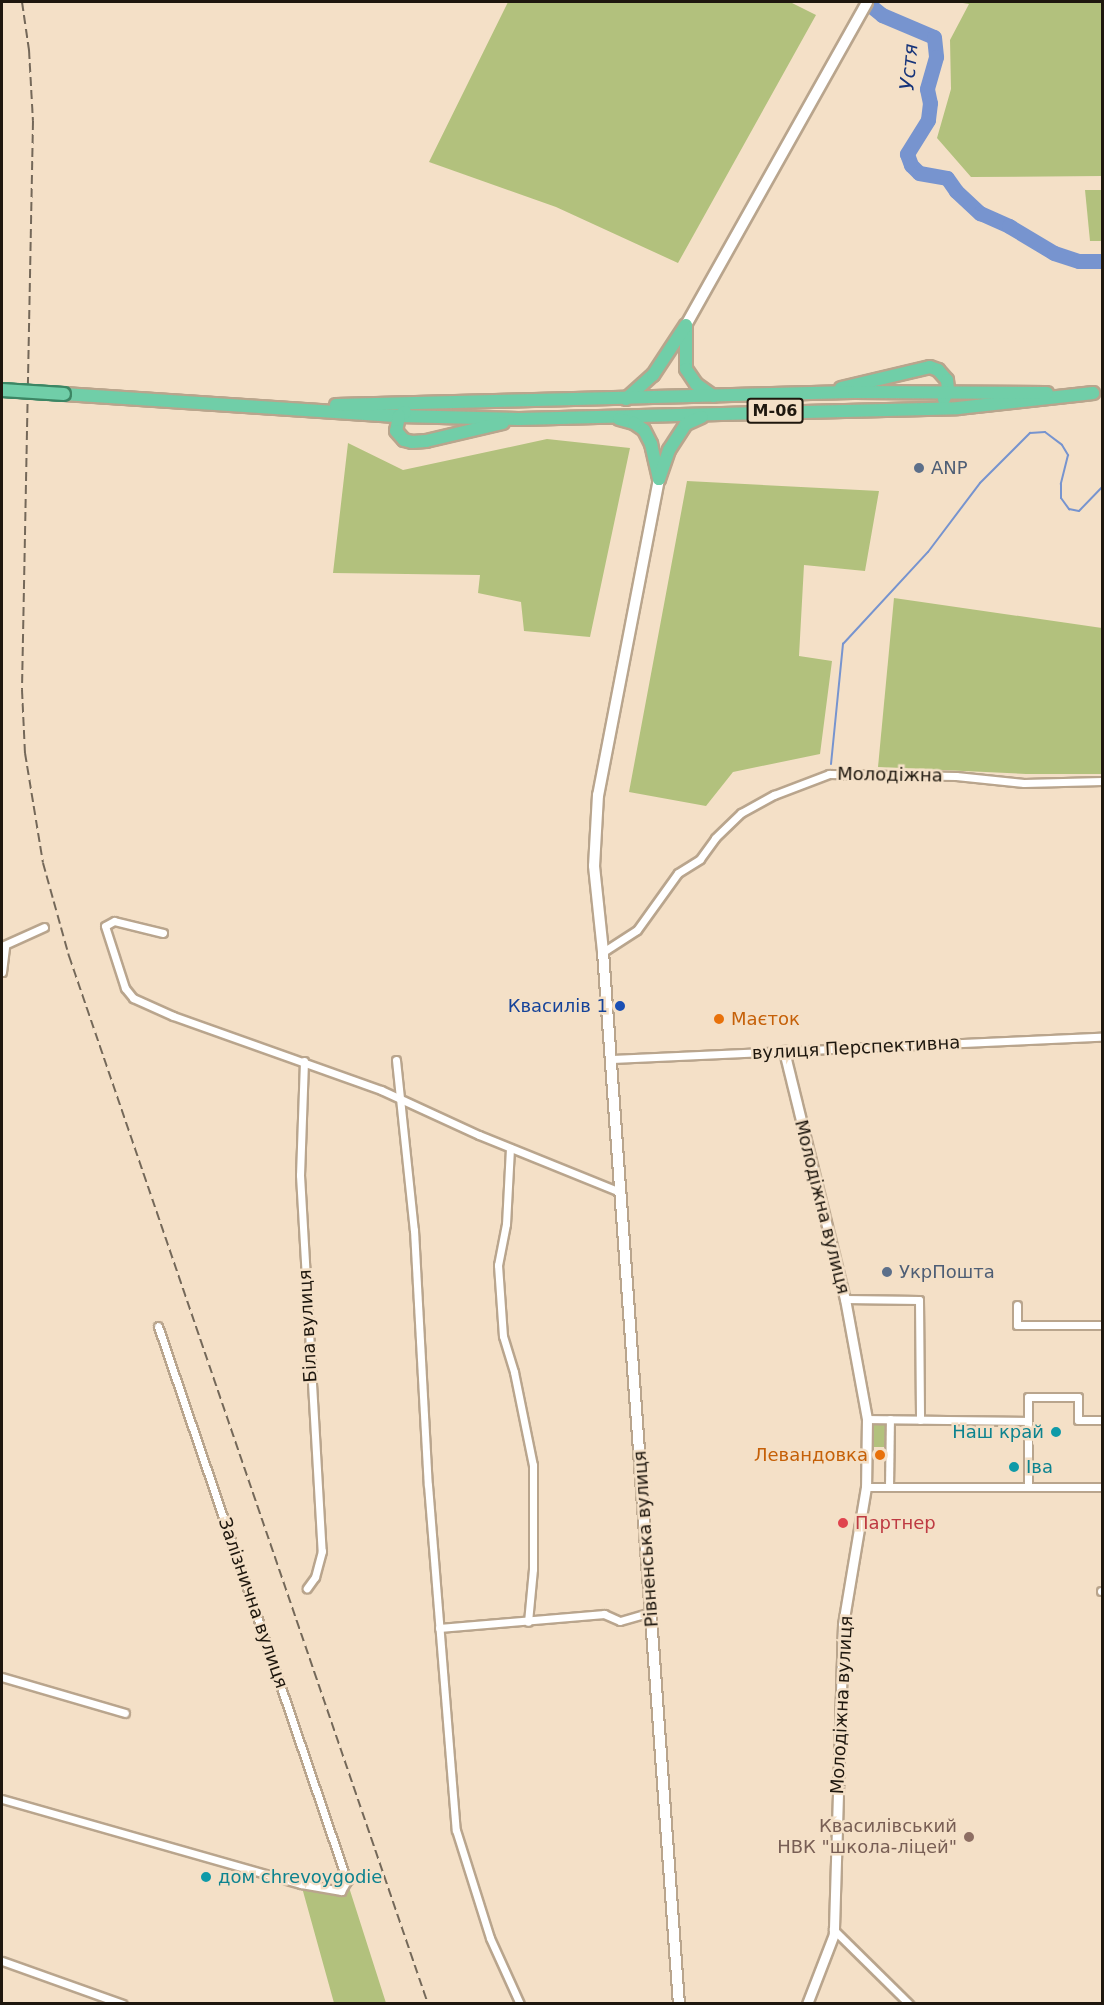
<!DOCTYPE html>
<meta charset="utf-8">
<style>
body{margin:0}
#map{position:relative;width:1104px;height:2005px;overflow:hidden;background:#f4e0c7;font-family:"DejaVu Sans",sans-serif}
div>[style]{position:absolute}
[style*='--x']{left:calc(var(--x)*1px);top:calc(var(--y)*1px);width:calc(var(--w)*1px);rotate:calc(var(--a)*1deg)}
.green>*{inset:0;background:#b2c17d}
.stream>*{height:2px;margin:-1px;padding:0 1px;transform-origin:1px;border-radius:1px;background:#7794cf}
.river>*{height:15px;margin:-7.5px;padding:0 7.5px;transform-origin:7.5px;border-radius:7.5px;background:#7794cf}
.roads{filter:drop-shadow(2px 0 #b9a58d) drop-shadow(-2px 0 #b9a58d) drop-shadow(0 2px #b9a58d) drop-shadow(0 -2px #b9a58d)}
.minor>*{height:7px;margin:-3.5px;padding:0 3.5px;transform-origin:3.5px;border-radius:3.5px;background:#fff}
.tertiary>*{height:9px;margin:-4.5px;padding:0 4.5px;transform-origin:4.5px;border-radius:4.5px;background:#fff}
.secondary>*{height:10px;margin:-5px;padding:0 5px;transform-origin:5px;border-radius:5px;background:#fff}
.trunk>*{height:12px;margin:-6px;padding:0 6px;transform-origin:6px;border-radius:6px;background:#70cea8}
.rail>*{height:2px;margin-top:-1px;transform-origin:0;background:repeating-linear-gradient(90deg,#746859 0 9px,transparent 0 13.5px)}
.bridges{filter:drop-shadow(2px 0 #3c8664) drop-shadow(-2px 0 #3c8664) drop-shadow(0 2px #3c8664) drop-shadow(0 -2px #3c8664)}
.trunk-bridge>*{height:12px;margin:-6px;padding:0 6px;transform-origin:6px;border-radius:6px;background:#70cea8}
.dots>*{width:16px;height:16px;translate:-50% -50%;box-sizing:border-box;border:3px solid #f4e0c7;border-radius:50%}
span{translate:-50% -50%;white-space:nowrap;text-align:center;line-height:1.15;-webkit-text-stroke:5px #f4e0c7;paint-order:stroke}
.shield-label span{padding:2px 4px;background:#f4e0c7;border:2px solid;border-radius:4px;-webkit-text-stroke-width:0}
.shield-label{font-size:16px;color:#1e170e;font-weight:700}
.service-label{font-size:18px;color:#4e5e75}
.left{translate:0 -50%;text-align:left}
.street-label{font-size:18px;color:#1e170e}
.transit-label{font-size:18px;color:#164399}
.right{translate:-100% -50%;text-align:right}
.food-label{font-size:18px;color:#c56008}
.culture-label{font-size:18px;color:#0d838f}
.health-label{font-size:18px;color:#be3a42}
.education-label{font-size:18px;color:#785e54}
.water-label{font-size:20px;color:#17347a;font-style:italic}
.frame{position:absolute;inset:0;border:3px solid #1e170e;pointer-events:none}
</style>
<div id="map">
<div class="green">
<i style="clip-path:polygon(508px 2px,790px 2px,816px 15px,678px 263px,556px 207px,429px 162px)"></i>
<i style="clip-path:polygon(957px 2px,1102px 2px,1102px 176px,971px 177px,937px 138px,951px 89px,950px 40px,969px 4px)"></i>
<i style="clip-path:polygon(1085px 190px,1102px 190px,1102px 241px,1090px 241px)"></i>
<i style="clip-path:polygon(547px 439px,630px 448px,590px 637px,524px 631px,521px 602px,478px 593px,480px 575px,333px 573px,348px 443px,403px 470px)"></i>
<i style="clip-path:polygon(687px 481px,879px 491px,865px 571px,804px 565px,799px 656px,832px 661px,820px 754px,733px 772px,706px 806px,629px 792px)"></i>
<i style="clip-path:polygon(894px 598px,1102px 628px,1102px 774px,1026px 774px,878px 767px)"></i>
<i style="clip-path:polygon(875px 1422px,885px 1423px,886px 1447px,874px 1447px,871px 1424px)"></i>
<i style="clip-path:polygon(347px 1881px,386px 2003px,334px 2003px,301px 1884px,341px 1891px)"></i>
</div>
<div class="stream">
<i style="--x:831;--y:764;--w:121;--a:-84.3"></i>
<i style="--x:843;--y:644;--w:125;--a:-47.3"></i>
<i style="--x:928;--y:552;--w:86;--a:-53"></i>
<i style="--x:980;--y:483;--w:71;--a:-45"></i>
<i style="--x:1030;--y:433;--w:15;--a:-4"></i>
<i style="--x:1045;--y:432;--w:21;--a:37"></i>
<i style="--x:1062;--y:445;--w:12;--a:59"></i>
<i style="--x:1068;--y:455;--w:30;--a:104"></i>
<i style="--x:1061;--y:484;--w:14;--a:90"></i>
<i style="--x:1061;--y:498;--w:14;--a:54"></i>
<i style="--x:1069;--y:509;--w:10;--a:11"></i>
<i style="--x:1079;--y:511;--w:33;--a:-46"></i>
</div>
<div class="river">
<i style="--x:866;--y:2;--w:21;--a:39"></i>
<i style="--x:882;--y:15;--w:56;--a:22.9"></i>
<i style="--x:934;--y:37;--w:20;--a:84"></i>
<i style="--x:936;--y:57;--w:33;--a:106"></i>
<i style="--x:927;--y:89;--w:14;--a:78"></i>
<i style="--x:930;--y:103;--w:17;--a:97"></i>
<i style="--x:928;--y:120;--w:40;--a:122"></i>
<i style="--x:907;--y:154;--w:12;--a:70"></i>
<i style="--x:911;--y:165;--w:11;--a:45"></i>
<i style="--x:919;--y:173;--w:28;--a:10"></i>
<i style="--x:947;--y:178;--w:16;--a:55"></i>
<i style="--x:956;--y:191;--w:33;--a:43"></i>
<i style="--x:980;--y:213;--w:32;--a:24"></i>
<i style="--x:1009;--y:226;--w:52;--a:31"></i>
<i style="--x:1054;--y:253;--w:26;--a:18"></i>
<i style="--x:1079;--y:261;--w:23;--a:0"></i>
</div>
<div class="roads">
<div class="minor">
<i style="--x:163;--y:933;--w:50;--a:-166.2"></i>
<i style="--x:114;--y:921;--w:10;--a:151"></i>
<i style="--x:105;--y:926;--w:65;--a:72.1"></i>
<i style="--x:125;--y:988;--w:13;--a:51"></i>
<i style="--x:133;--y:998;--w:44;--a:24.2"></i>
<i style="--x:173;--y:1016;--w:221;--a:19.6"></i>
<i style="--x:381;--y:1090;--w:108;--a:24.7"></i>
<i style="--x:479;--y:1135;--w:152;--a:22"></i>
<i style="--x:2;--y:946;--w:46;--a:-24.3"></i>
<i style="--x:603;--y:952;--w:40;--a:-32.9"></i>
<i style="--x:637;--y:930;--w:70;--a:-54.3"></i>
<i style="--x:678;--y:873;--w:26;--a:-32"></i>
<i style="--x:700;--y:859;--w:26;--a:-54"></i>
<i style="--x:715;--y:838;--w:36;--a:-44"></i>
<i style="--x:741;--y:813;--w:38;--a:-29"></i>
<i style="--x:774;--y:795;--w:59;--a:-20.9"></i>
<i style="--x:829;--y:774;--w:127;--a:0.9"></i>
<i style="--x:956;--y:776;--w:68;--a:5.9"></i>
<i style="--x:1024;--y:783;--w:78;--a:-1.5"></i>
<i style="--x:2;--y:972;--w:26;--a:-83"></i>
<i style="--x:610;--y:1059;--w:492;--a:-2.6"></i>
<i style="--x:396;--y:1060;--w:171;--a:84"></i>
<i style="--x:414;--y:1230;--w:255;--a:86.9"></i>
<i style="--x:428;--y:1485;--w:346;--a:85.4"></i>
<i style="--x:456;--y:1830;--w:113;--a:72.5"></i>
<i style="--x:490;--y:1938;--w:72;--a:65.6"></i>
<i style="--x:304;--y:1061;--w:114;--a:92"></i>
<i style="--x:300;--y:1175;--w:377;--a:86.7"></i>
<i style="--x:322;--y:1551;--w:27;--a:105"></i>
<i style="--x:315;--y:1577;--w:14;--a:126"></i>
<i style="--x:510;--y:1148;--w:76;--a:93"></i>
<i style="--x:506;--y:1224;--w:42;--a:101"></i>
<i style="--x:498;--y:1265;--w:71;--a:86"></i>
<i style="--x:503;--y:1336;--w:38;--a:73"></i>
<i style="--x:514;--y:1372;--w:95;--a:78.5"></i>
<i style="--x:533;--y:1465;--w:104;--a:90"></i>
<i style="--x:533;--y:1569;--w:53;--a:95.4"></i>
<i style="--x:845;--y:1299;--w:74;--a:0.8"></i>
<i style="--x:919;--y:1300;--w:120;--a:89.5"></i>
<i style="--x:1017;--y:1305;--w:20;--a:90"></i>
<i style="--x:1017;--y:1325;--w:85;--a:0"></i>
<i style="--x:867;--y:1419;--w:161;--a:0.7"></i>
<i style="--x:866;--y:1487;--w:236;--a:0"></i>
<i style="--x:889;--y:1487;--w:68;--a:-89.2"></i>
<i style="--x:1028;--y:1487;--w:90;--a:-90"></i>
<i style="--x:1028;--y:1397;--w:50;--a:0"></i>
<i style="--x:1078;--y:1397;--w:23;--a:90"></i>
<i style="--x:1078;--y:1420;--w:24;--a:0"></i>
<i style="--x:1101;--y:1591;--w:1;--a:0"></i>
<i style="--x:439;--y:1628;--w:166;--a:-4.8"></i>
<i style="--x:604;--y:1614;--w:17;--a:24"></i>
<i style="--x:620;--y:1621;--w:33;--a:-16"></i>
<i style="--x:2;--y:1677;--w:128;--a:16.3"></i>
<i style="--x:2;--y:1799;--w:311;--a:15.9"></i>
<i style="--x:301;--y:1884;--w:41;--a:9.9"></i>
<i style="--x:341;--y:1891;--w:12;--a:-59"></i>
<i style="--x:347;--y:1881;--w:586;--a:-108.81"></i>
<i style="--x:833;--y:1929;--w:107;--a:44.6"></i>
<i style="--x:2;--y:1961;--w:128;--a:19.6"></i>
</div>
<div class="tertiary">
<i style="--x:784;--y:1051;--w:255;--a:76.2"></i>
<i style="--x:845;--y:1299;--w:122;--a:79.6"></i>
<i style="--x:867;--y:1419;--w:68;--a:90.8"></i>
<i style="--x:866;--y:1487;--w:140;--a:99.5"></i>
<i style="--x:843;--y:1625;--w:309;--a:91.7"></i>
<i style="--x:834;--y:1934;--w:75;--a:111.1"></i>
</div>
<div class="secondary">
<i style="--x:686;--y:325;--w:370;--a:-60.7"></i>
<i style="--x:659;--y:479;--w:322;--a:100.9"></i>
<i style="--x:598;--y:795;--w:71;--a:93.2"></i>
<i style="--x:594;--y:866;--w:86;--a:84"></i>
<i style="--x:603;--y:952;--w:1055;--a:85.87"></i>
</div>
<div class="trunk">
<i style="--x:686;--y:326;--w:43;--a:90"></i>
<i style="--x:686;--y:369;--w:18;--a:56"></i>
<i style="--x:696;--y:384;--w:21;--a:35"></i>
<i style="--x:841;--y:388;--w:91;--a:-13.3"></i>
<i style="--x:930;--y:367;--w:9;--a:21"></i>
<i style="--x:938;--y:370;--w:13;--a:48"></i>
<i style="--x:947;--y:380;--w:10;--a:84"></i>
<i style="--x:948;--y:390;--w:10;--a:114"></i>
<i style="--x:64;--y:394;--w:336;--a:3.8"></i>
<i style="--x:399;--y:416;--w:120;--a:1.4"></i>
<i style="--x:519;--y:419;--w:439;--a:-1.4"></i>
<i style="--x:958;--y:408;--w:136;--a:-6.3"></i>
<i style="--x:626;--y:399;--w:36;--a:-42"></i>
<i style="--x:653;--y:375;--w:60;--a:-56.6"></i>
<i style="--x:336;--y:405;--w:518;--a:-1.44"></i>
<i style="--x:854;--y:392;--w:193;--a:0.3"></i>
<i style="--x:405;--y:412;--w:7;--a:146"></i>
<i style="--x:399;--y:416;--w:15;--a:101"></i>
<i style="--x:396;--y:431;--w:12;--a:48"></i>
<i style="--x:404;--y:440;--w:8;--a:14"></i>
<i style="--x:412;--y:442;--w:14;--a:-4"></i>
<i style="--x:426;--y:441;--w:79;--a:-13.2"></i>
<i style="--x:619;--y:419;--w:16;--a:15"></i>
<i style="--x:634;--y:423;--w:12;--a:35"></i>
<i style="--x:644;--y:430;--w:16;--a:63"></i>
<i style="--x:651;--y:444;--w:36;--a:77"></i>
<i style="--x:659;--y:479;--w:31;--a:-71"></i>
<i style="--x:669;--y:450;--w:31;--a:-57"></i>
<i style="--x:686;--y:424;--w:17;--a:-24"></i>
</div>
</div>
<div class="rail">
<i style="--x:22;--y:2;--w:49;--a:81.7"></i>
<i style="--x:29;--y:50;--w:71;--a:86.8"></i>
<i style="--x:33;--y:121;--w:569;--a:91.11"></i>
<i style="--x:22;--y:690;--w:63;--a:87.3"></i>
<i style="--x:25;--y:753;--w:111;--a:80.7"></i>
<i style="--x:43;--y:863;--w:97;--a:74.4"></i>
<i style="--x:69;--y:956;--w:1108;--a:71.09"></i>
</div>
<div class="bridges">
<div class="trunk-bridge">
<i style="--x:2;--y:390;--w:62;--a:3.7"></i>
</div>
</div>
<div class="dots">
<i style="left:919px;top:468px;background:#5c6f8a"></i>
<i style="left:620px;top:1006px;background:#1a4fb4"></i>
<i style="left:719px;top:1019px;background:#e8710a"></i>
<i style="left:887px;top:1272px;background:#5c6f8a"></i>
<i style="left:1056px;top:1432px;background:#0f9aa8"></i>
<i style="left:880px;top:1455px;background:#e8710a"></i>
<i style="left:1014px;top:1467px;background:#0f9aa8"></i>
<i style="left:843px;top:1523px;background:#e0444e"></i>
<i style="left:969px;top:1837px;background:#8d6e63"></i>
<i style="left:206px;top:1877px;background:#0f9aa8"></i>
</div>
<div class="shield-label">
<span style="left:775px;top:411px">М-06</span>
</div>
<div class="service-label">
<span class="left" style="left:931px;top:468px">ANP</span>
<span class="left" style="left:899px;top:1272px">УкрПошта</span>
</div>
<div class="street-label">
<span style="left:890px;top:775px;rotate:1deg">Молодіжна</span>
<span style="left:856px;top:1048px;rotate:-3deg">вулиця Перспективна</span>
<span style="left:822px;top:1207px;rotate:76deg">Молодіжна вулиця</span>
<span style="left:308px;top:1326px;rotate:-93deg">Біла вулиця</span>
<span style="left:646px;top:1539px;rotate:-94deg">Рівненська вулиця</span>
<span style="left:253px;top:1603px;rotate:71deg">Залізнична вулиця</span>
<span style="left:842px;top:1705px;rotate:-87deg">Молодіжна вулиця</span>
</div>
<div class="transit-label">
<span class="right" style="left:608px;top:1006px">Квасилів 1</span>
</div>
<div class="food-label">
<span class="left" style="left:731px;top:1019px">Маєток</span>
<span class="right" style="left:868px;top:1455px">Левандовка</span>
</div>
<div class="culture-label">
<span class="right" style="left:1044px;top:1432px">Наш край</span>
<span class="left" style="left:1026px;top:1467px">Іва</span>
<span class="left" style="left:218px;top:1877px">дом chrevoygodie</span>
</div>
<div class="health-label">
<span class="left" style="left:855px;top:1523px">Партнер</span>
</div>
<div class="education-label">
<span class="right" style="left:957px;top:1837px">Квасилівський<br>НВК "школа-ліцей"</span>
</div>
<div class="water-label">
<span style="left:909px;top:67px;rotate:-85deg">Устя</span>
</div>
<div class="frame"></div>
</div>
